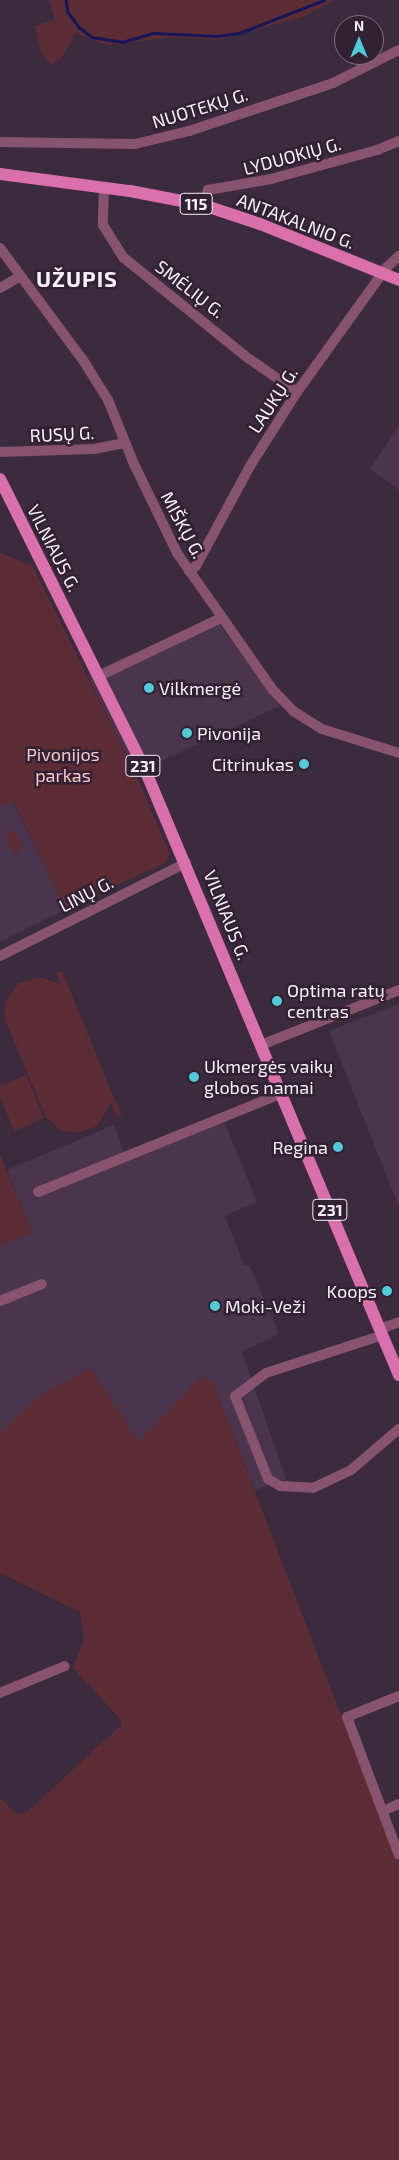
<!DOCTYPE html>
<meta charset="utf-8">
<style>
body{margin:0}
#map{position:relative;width:399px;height:2160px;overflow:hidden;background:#3c2b3e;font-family:"Exo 2",sans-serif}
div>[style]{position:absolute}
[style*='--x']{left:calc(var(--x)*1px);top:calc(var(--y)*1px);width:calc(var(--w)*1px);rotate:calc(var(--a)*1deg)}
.built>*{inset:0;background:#4b354d}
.green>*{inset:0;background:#5d2d35}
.stream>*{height:2.5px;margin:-1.25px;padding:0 1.25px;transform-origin:1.25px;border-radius:1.25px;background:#171559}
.minor>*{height:10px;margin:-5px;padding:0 5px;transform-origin:5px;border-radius:5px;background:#87536f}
.major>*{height:12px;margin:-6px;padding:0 6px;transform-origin:6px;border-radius:6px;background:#d96fab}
.dots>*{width:14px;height:14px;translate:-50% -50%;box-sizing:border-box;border:2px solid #312133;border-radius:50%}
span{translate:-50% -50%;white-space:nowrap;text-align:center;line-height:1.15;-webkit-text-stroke:5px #312133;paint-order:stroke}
.shield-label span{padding:1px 4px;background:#312133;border:1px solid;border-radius:4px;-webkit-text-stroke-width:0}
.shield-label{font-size:16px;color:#faeffb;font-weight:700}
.street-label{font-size:18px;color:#faeffb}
.poi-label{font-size:18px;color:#faeffb}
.left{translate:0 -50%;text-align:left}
.right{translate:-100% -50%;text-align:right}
.park-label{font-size:18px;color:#f9c6cc}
.district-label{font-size:22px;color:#faeffb;font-weight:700;letter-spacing:1px}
.north{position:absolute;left:334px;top:15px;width:50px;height:50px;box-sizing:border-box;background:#312133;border:1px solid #817383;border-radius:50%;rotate:0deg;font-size:14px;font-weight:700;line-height:20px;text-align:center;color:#faeffb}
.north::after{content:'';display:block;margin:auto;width:18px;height:22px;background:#52cbd8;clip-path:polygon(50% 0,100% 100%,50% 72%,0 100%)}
</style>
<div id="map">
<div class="built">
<i style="clip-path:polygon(399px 425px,399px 490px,370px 469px)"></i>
<i style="clip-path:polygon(214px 617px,280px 706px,135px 773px,87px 674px)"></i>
<i style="clip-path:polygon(12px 800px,66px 909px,0 942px,0 806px)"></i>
<i style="clip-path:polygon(399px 1004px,399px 1207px,329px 1031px)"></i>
<i style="clip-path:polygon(224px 1121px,257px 1202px,225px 1216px,244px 1265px,250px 1266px,279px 1334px,242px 1352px,286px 1479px,255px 1490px,212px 1380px,139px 1441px,37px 1397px,0 1433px,0 1245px,32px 1232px,7px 1170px,114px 1125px,127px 1160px)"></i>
</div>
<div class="green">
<i style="clip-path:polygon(49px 0,334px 0,305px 16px,218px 40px,174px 37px,107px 45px,76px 33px,61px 59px,50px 65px,41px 51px,35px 26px,55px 20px)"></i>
<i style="clip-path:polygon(0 553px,32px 565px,135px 773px,169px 852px,167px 862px,66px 909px,13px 801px,0 806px)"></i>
<i style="clip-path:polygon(14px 830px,23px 848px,13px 853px,4px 835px)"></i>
<i style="clip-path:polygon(62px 971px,121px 1115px,117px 1117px,111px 1103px,97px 1126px,79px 1133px,60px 1130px,46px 1117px,6px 1022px,4px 1011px,6px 1001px,18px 984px,38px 977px,60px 984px,56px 973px)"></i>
<i style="clip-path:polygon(26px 1075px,44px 1118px,14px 1131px,0 1096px,0 1085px)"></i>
<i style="clip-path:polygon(0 1155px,32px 1232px,0 1245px)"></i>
<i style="clip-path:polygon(90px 1368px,139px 1441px,201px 1377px,212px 1380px,399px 1866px,399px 2160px,0 2160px,0 1798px,17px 1814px,26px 1813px,121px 1725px,121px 1720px,73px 1668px,84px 1640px,80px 1612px,0 1573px,0 1433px,37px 1397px)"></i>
</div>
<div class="stream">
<i style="--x:66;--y:0;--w:12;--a:81"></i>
<i style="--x:68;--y:12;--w:19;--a:54"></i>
<i style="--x:79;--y:27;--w:16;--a:38"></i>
<i style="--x:92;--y:37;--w:30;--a:9"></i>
<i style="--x:122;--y:42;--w:33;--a:-16"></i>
<i style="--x:154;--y:33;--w:63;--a:2.7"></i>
<i style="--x:217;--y:36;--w:22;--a:-8"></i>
<i style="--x:239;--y:33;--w:91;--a:-21.2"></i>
</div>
<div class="minor">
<i style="--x:0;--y:142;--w:135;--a:0.8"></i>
<i style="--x:135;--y:144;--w:56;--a:-13.5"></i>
<i style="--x:189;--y:131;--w:152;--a:-18.4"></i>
<i style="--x:333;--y:83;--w:74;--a:-26.6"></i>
<i style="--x:104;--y:188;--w:37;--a:92"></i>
<i style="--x:103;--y:225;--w:39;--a:58"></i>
<i style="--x:124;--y:258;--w:159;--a:38.9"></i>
<i style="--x:248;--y:358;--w:60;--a:34.8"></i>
<i style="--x:203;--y:205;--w:16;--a:-72"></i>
<i style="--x:208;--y:190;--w:64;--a:-9.9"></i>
<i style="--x:271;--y:179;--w:110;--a:-15.3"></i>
<i style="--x:377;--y:150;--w:24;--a:-22"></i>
<i style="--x:0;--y:248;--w:139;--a:53.5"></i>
<i style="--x:83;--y:360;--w:47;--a:58"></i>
<i style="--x:108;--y:400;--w:69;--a:67.9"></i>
<i style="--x:134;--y:464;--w:99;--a:64.2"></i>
<i style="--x:177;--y:553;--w:167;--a:55"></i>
<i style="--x:273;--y:690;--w:29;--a:46"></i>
<i style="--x:293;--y:711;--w:34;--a:32"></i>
<i style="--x:322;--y:729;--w:81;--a:17.3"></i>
<i style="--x:0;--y:288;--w:22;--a:-30"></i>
<i style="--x:0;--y:452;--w:94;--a:-1.8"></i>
<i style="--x:94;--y:449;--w:32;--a:-11"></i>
<i style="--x:189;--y:571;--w:9;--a:-36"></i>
<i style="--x:196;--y:566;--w:114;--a:-61.6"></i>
<i style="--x:250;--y:466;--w:88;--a:-57.6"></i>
<i style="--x:297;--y:392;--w:153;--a:-54.3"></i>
<i style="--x:386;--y:268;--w:18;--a:-43"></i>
<i style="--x:99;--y:676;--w:135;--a:-25.4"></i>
<i style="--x:0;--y:956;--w:208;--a:-26.6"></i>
<i style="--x:261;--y:1045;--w:149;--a:-21.7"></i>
<i style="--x:38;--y:1192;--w:261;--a:-22"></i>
<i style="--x:0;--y:1301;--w:45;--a:-22"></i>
<i style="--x:380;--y:1329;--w:20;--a:-20"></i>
<i style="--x:383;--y:1335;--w:123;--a:162"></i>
<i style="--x:266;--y:1373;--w:39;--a:143"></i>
<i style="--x:235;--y:1396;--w:89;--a:68.3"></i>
<i style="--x:268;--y:1479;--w:14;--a:30"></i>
<i style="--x:280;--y:1486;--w:33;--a:3"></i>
<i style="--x:313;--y:1488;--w:42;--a:-25.3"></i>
<i style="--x:351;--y:1470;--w:63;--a:-40.5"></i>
<i style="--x:0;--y:1693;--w:70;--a:-22.6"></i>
<i style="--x:399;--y:1696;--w:56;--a:158"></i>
<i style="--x:347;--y:1717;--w:147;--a:69.4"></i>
<i style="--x:383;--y:1811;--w:17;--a:-24"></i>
</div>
<div class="major">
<i style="--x:0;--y:174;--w:131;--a:7.5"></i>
<i style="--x:130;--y:191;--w:74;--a:10.9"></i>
<i style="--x:203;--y:205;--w:60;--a:18.4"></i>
<i style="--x:260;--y:224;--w:150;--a:21.9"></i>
<i style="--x:0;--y:479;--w:327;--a:63.5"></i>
<i style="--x:146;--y:772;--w:654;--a:67.24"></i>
</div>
<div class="dots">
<i style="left:149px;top:688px;background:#52cbd8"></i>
<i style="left:187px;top:733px;background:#52cbd8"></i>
<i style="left:304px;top:764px;background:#52cbd8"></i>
<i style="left:277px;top:1001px;background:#52cbd8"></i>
<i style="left:194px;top:1077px;background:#52cbd8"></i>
<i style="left:338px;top:1147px;background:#52cbd8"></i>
<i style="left:387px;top:1291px;background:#52cbd8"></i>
<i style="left:215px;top:1306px;background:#52cbd8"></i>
</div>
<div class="shield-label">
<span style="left:196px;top:204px">115</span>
<span style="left:143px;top:766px">231</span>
<span style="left:330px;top:1210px">231</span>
</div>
<div class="street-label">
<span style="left:200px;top:108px;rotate:-17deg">NUOTEKŲ G.</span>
<span style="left:292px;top:156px;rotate:-15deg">LYDUOKIŲ G.</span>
<span style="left:296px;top:221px;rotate:21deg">ANTAKALNIO G.</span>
<span style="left:190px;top:289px;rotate:38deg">SMĖLIŲ G.</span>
<span style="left:273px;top:400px;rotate:-57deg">LAUKŲ G.</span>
<span style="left:62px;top:434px;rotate:-3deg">RUSŲ G.</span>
<span style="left:183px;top:525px;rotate:62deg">MIŠKŲ G.</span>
<span style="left:54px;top:548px;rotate:63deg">VILNIAUS G.</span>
<span style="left:86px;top:894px;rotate:-27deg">LINŲ G.</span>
<span style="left:227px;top:915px;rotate:68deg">VILNIAUS G.</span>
</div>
<div class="poi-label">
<span class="left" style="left:159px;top:688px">Vilkmergė</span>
<span class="left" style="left:197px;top:733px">Pivonija</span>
<span class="right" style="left:294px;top:764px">Citrinukas</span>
<span class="left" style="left:287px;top:1001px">Optima ratų<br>centras</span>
<span class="left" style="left:204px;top:1077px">Ukmergės vaikų<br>globos namai</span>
<span class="right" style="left:328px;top:1147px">Regina</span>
<span class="right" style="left:377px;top:1291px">Koops</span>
<span class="left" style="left:225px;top:1306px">Moki-Veži</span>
</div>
<div class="park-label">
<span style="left:63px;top:765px">Pivonijos<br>parkas</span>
</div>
<div class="district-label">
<span style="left:77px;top:279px">UŽUPIS</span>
</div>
<div class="north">N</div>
</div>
